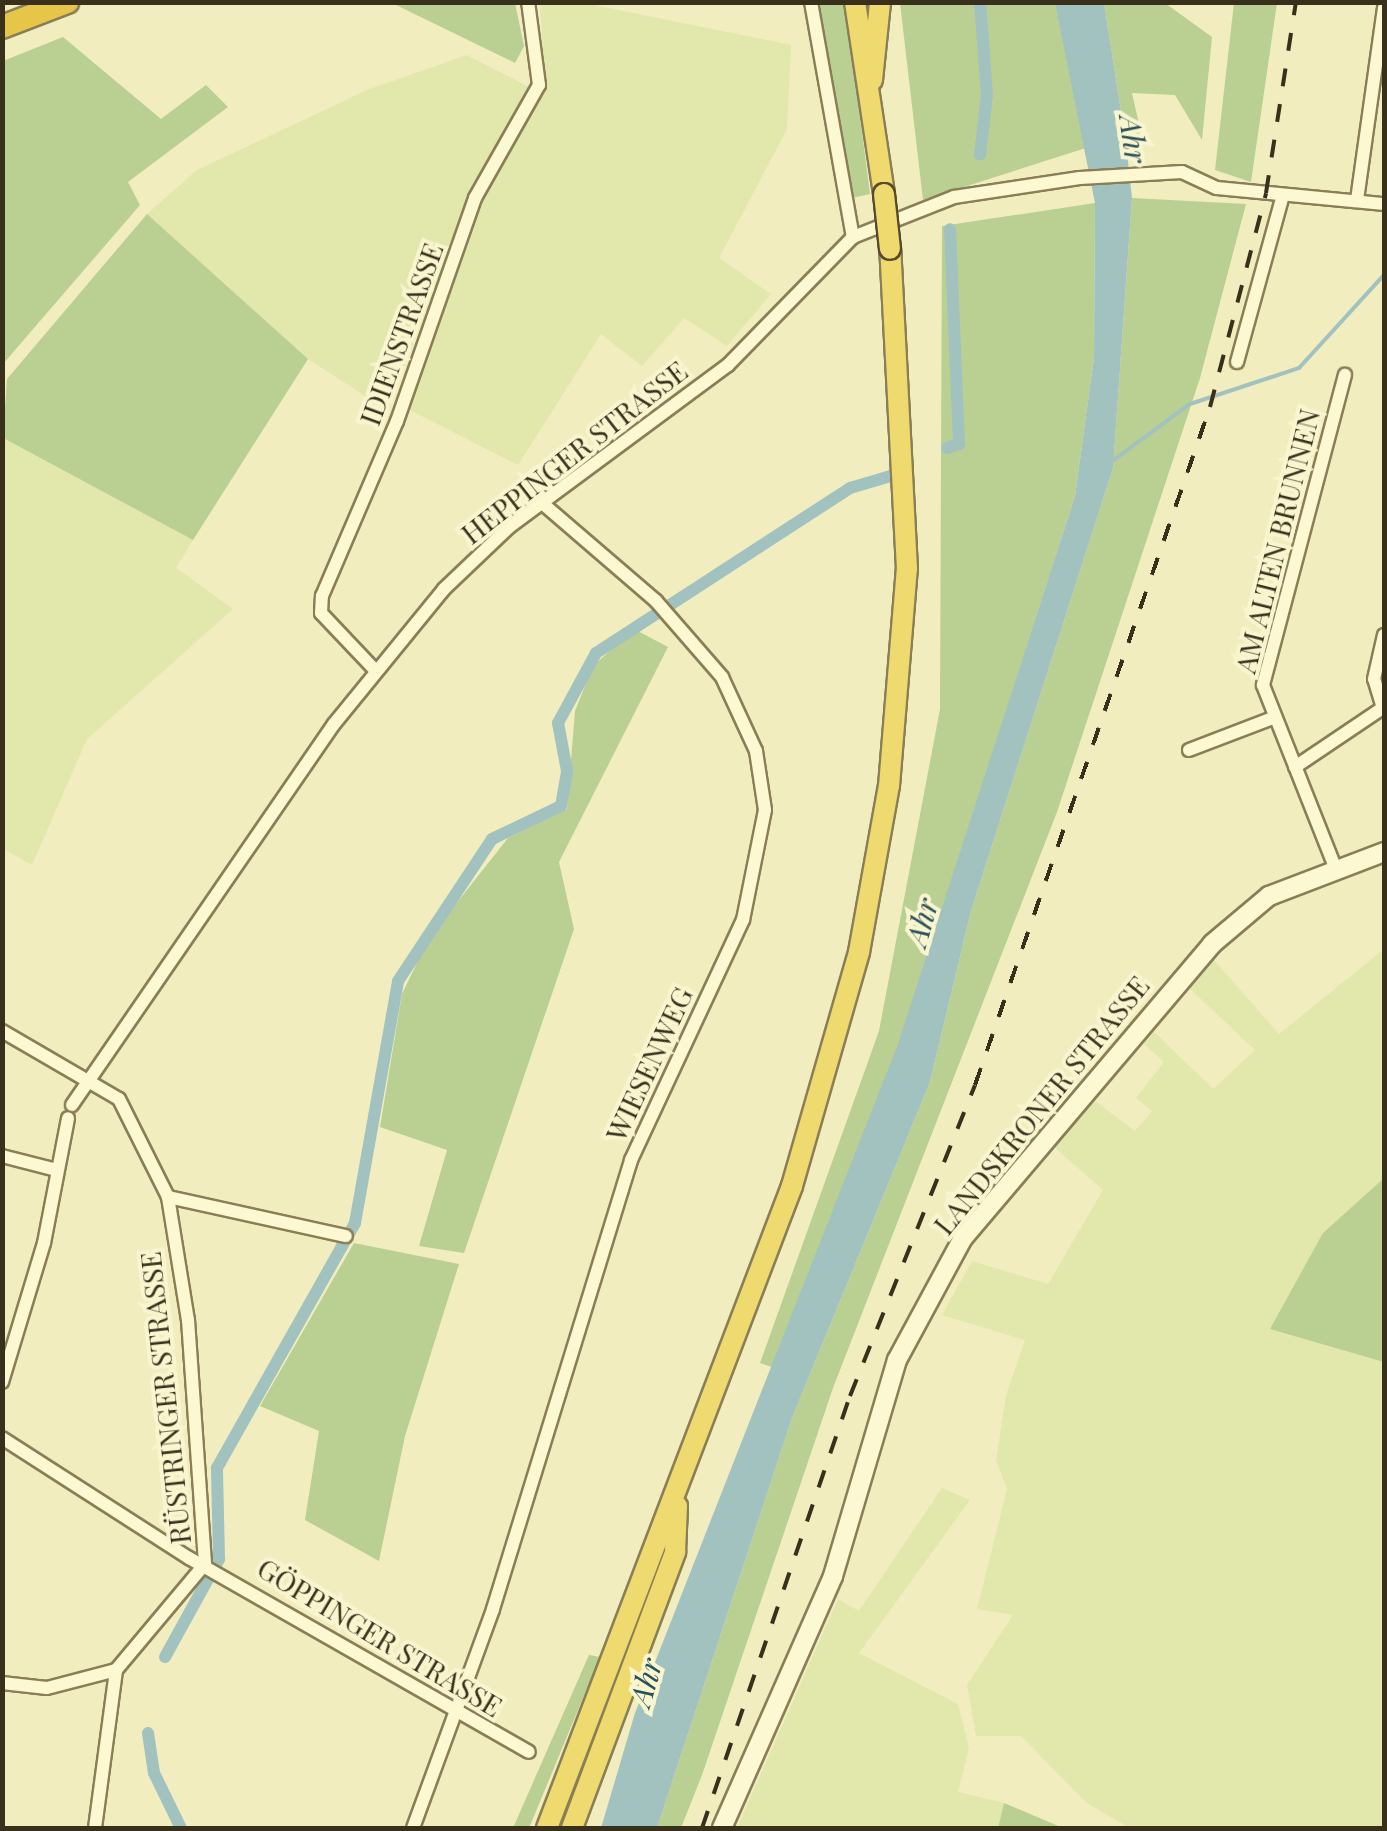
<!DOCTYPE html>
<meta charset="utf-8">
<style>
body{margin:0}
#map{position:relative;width:1387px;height:1831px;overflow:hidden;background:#f1edbf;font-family:"Playfair Display",serif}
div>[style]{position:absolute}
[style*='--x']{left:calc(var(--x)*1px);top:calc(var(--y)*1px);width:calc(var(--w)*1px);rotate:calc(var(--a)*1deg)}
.farmland>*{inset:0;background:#e2e7ac}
.green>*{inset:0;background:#bacf92}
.water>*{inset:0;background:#a2c2c0}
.stream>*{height:4px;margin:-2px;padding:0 2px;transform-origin:2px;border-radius:2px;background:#a2c2c0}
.canal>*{height:12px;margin:-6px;padding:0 6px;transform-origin:6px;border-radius:6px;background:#a2c2c0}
.roads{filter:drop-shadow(2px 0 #8a7e56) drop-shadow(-2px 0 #8a7e56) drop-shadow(0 2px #8a7e56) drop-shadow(0 -2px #8a7e56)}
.minor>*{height:12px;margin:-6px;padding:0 6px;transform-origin:6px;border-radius:6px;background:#fbf8d2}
.secondary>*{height:18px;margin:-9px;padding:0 9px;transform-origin:9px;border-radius:9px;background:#fbf8d2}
.trunk>*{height:20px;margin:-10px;padding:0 10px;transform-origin:10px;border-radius:10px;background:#eeda6e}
.motorway>*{height:22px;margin:-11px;padding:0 11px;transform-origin:11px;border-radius:11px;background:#e6c649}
.rail>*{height:4px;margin-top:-2px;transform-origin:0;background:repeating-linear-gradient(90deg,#39301c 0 18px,transparent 0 36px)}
.bridges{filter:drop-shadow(2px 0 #574a2b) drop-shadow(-2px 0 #574a2b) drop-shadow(0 2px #574a2b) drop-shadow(0 -2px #574a2b)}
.trunk-bridge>*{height:20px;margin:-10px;padding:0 10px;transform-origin:10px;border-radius:10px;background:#eeda6e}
span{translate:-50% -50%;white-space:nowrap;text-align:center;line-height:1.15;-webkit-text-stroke:8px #f8f5cf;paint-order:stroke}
.street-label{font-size:28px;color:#39301c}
.water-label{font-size:30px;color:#2a515a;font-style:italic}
.frame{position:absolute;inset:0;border:5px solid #39301c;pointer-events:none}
</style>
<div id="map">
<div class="farmland">
<i style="clip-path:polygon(540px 3px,584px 3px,791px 45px,787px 129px,719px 258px,771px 294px,727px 346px,684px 318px,642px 366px,601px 334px,518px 465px,406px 408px,483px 192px,545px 89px)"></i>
<i style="clip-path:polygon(467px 55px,531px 88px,477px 178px,388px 411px,308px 359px,147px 214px,197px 170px,367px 90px)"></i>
<i style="clip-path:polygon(2px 438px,193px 540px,176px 568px,233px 609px,87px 739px,32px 865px,3px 849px)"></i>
<i style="clip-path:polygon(1384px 949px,1384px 1178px,1323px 1233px,1384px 1362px,1384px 1828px,1130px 1828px,1088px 1804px,1021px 1736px,976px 1736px,967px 1685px,1013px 1615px,977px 1609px,1007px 1489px,996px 1461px,1006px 1395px,1025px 1340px,942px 1315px,972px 1261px,1048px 1284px,1103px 1190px,1052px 1145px,1091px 1098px,1135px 1131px,1152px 1111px,1136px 1098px,1164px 1062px,1144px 1044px,1154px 1032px,1213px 1089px,1255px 1050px,1188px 987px,1213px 959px,1279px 1034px)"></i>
<i style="clip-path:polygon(942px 1488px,970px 1500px,859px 1653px,958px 1704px,969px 1748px,958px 1792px,1004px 1803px,998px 1828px,737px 1828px,838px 1599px,859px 1611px)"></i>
</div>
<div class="green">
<i style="clip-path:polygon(392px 3px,515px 3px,524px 46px,515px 63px)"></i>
<i style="clip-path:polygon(819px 3px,845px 3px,870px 194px,852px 198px)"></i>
<i style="clip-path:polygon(900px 3px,1055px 3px,1089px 147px,923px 200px)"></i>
<i style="clip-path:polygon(1104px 3px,1165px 3px,1212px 37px,1202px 140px,1175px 95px,1132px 93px,1143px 142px,1126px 143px)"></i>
<i style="clip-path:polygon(1234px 3px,1277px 3px,1251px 182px,1215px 170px)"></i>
<i style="clip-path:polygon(63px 37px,161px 119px,206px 85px,228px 107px,128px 182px,140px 205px,3px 364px,3px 61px)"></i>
<i style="clip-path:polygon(1132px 198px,1246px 204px,1200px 378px,1057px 812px,833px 1388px,702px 1775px,681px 1828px,657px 1828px,792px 1418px,930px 1082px,971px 911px,1113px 468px)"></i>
<i style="clip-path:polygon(1095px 203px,1094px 357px,1075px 496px,899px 1044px,775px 1368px,760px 1363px,879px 1031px,940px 709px,942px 226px)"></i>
<i style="clip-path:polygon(147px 214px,308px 359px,193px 540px,3px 438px,7px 379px)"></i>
<i style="clip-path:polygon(634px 629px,668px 647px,559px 862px,574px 929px,464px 1253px,419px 1246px,447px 1150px,380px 1127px,402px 994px,429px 938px,508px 838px,567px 809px,575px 711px,593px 666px)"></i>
<i style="clip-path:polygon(1384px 1178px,1384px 1362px,1270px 1329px,1323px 1233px)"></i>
<i style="clip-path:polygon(354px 1243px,459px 1264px,405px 1436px,379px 1561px,305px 1520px,319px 1431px,260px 1406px)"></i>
<i style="clip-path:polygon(589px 1655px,600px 1657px,529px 1828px,513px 1828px)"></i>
<i style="clip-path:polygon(1004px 1803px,1063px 1828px,998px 1828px)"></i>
</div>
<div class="water">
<i style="clip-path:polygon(1055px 3px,1104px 3px,1126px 143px,1132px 198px,1113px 468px,971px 911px,930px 1082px,792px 1418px,657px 1828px,601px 1828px,635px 1713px,898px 1044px,1075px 496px,1094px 357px,1095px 203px)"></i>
</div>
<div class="stream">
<i style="--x:1111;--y:462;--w:98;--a:-36.3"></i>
<i style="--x:1190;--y:404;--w:115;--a:-18.3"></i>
<i style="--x:1299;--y:368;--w:126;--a:-47.6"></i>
</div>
<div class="canal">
<i style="--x:980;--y:2;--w:93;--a:85.7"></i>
<i style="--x:987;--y:95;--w:60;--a:96.7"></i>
<i style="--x:947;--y:448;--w:13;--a:-18"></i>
<i style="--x:959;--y:444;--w:215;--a:-92.4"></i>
<i style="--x:165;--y:1657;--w:112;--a:-61.1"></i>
<i style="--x:219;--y:1559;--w:91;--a:-91.3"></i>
<i style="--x:217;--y:1468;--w:281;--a:-60.6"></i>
<i style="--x:355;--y:1223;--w:246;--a:-79.9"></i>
<i style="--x:398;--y:981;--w:170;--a:-56.5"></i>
<i style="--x:492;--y:839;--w:76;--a:-25.6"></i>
<i style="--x:561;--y:806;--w:36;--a:-80"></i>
<i style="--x:567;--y:771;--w:49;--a:-100.6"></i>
<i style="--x:558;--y:723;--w:80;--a:-61.5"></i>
<i style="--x:596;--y:653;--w:303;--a:-33"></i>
<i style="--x:850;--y:488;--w:46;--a:-16.5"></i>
<i style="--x:148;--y:1733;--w:40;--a:81.5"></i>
<i style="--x:154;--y:1773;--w:61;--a:63.9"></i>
</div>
<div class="roads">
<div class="minor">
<i style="--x:811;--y:2;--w:239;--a:79.9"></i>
<i style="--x:1357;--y:200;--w:194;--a:-82"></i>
<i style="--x:1237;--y:362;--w:173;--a:-74.6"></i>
<i style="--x:374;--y:669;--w:77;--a:-133.4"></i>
<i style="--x:321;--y:613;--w:17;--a:-87"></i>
<i style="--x:322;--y:596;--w:190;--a:-66.8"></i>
<i style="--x:397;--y:421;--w:236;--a:-70.7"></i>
<i style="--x:475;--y:198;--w:130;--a:-60.5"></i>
<i style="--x:539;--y:85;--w:84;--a:-97.5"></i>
<i style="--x:1383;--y:708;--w:30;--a:-107"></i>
<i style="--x:1374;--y:679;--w:45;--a:-77.2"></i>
<i style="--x:1189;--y:750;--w:90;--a:-20.9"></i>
<i style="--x:1295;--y:767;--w:107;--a:-34"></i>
<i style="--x:1335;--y:867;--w:196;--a:-111.6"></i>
<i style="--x:1263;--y:685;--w:321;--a:-75.2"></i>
<i style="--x:2;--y:1031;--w:135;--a:30.2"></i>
<i style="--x:119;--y:1099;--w:110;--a:63.4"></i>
<i style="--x:168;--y:1197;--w:125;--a:80.8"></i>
<i style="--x:188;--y:1320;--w:245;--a:86"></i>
<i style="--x:72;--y:1105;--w:462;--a:-55.5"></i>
<i style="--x:334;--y:724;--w:174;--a:-50.8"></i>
<i style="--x:444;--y:589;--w:90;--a:-43.6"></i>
<i style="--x:509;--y:527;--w:272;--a:-36.5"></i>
<i style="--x:728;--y:365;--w:179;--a:-45.7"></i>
<i style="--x:853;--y:237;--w:109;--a:-21.6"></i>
<i style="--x:954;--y:197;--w:127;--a:-8.6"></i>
<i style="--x:1080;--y:178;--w:102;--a:-3.4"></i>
<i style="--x:1182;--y:172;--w:38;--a:25"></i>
<i style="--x:1217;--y:188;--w:168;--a:5.5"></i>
<i style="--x:2;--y:1156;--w:57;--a:14.3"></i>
<i style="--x:168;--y:1197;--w:182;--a:12.4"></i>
<i style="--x:2;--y:1382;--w:145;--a:-73.2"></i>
<i style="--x:44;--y:1243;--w:127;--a:-79.1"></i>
<i style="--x:2;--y:1438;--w:222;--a:32.7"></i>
<i style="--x:189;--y:1558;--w:391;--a:29.7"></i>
<i style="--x:2;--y:1683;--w:45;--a:6.3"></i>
<i style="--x:47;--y:1688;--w:71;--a:-14.6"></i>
<i style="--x:95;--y:1828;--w:159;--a:-82.4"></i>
<i style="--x:116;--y:1670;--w:138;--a:-50"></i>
<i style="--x:413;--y:1828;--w:233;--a:-69.9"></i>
<i style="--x:493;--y:1609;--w:470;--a:-72.9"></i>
<i style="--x:631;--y:1160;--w:265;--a:-65"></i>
<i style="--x:743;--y:920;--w:112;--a:-78.7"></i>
<i style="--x:765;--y:810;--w:60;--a:-98.7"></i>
<i style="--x:756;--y:751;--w:81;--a:-114.7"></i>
<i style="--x:722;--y:677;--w:101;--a:-131"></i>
<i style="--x:656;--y:601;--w:150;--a:-139.3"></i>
</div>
<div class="secondary">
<i style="--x:722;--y:1828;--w:275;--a:-66.2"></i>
<i style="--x:833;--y:1576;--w:225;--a:-73.5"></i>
<i style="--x:897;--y:1360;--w:139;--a:-61.6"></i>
<i style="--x:963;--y:1238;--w:385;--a:-49.7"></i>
<i style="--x:1212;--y:944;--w:75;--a:-40.1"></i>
<i style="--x:1269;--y:896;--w:123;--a:-20.9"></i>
</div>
<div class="trunk">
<i style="--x:855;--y:2;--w:194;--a:81.4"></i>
<i style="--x:872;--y:80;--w:78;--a:-84.1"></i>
<i style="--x:547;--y:1828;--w:687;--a:-69.11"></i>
<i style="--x:792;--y:1186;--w:243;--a:-74"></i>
<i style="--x:859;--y:952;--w:169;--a:-79.8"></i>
<i style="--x:889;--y:786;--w:218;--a:-85.3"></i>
<i style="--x:907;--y:569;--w:320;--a:-93"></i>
<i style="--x:572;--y:1828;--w:295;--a:-69.5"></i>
<i style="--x:675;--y:1552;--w:46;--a:-87.5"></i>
</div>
<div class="motorway">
<i style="--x:2;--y:27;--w:70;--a:-21"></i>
</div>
</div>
<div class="rail">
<i style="--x:702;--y:1828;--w:457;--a:-71.1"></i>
<i style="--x:850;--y:1396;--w:335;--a:-68.1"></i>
<i style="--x:975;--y:1085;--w:718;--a:-70.88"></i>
<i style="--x:1210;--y:407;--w:221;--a:-75.3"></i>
<i style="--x:1266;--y:193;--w:193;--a:-81.1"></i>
</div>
<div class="bridges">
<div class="trunk-bridge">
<i style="--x:884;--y:194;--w:55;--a:83.8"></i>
</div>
</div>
<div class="street-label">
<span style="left:401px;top:334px;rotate:-70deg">IDIENSTRASSE</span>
<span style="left:574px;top:452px;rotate:-38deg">HEPPINGER STRASSE</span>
<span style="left:1277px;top:541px;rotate:-76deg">AM ALTEN BRUNNEN</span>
<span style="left:649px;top:1064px;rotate:-65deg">WIESENWEG</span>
<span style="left:1041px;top:1105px;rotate:-51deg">LANDSKRONER STRASSE</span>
<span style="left:165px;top:1398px;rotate:-96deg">RÜSTRINGER STRASSE</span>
<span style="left:380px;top:1637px;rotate:31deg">GÖPPINGER STRASSE</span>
</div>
<div class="water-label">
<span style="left:1134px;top:139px;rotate:82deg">Ahr</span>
<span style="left:921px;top:922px;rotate:-74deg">Ahr</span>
<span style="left:645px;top:1682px;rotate:-74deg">Ahr</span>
</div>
<div class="frame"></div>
</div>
